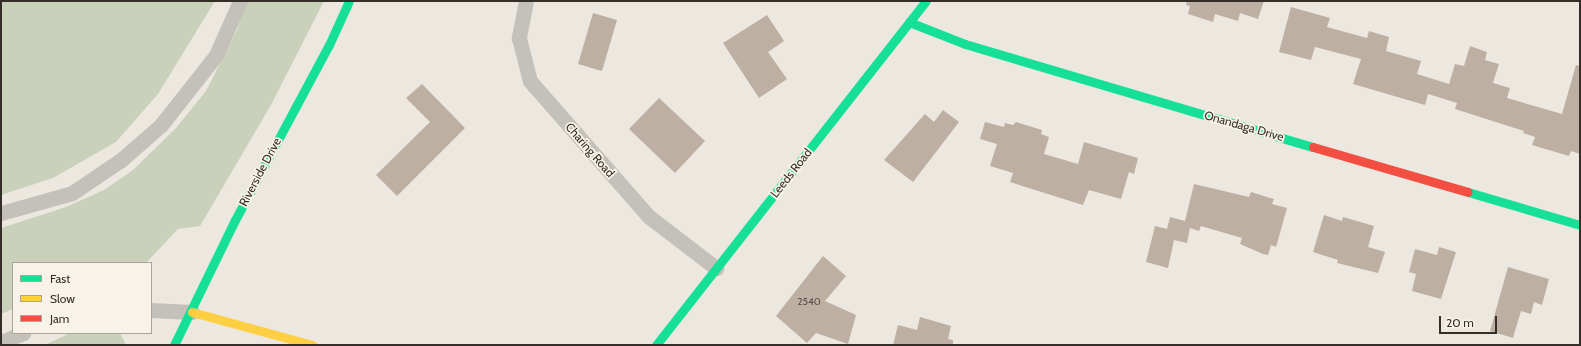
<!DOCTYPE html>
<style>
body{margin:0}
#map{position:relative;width:1581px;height:346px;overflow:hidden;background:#ece8e0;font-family:Cabin,sans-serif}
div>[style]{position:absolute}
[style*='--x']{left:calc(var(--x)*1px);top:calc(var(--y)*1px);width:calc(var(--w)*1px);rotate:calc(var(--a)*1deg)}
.green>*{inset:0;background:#cad1bb}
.building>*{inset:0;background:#beafa3}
.street>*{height:15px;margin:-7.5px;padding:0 7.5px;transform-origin:7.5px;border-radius:7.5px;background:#c4c0ba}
.fast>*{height:9px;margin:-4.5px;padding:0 4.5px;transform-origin:4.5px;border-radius:4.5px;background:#16e098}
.slow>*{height:9px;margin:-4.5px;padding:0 4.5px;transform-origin:4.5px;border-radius:4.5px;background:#ffcf43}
.jam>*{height:9px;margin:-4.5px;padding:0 4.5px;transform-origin:4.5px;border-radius:4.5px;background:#f24e42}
span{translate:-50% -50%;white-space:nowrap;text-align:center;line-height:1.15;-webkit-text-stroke:3.5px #f8f3e8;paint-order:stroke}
.number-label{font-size:10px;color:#574e47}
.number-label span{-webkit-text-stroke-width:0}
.street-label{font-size:12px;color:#352e28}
.frame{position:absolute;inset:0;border:2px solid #352e28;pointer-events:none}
.legend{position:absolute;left:12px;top:262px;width:140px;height:72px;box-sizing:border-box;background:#f8f3e8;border:1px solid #aaa49b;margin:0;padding:5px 7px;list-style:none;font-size:12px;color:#352e28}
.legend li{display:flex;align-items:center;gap:8px;height:20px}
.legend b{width:20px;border:1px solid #aaa49b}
.scale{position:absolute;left:1439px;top:316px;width:58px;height:18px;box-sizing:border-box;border:2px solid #352e28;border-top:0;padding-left:5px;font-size:12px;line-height:14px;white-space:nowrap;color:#352e28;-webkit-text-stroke:3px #f8f3e8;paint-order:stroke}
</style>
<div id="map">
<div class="green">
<i style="clip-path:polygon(1px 1px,215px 1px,158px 94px,116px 142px,53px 178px,1px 195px)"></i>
<i style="clip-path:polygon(247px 1px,324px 1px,271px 105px,200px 226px,178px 229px,146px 263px,13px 263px,13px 309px,1px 314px,1px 228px,66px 207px,104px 190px,133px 170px,176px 128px,206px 91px,237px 30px)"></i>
<i style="clip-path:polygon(70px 333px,120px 333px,126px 345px,45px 345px)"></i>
</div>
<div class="building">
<i style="clip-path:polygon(1187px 1px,1264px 1px,1258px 19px,1240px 13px,1238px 21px,1215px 14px,1213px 22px,1188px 14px,1190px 6px,1186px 5px)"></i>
<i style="clip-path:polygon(1291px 7px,1330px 18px,1327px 27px,1367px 38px,1369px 31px,1389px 37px,1386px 51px,1421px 61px,1417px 74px,1449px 84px,1455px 64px,1464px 66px,1470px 46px,1487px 52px,1485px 60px,1499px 64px,1493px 83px,1510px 88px,1507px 98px,1562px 114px,1576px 65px,1580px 66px,1580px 154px,1571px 151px,1569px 156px,1532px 145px,1535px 137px,1523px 133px,1524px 131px,1455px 109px,1457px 103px,1428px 94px,1425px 105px,1353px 84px,1361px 59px,1315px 47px,1311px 60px,1279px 52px)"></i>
<i style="clip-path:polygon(593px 13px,617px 20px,602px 71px,578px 64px)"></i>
<i style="clip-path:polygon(767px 15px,784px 41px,768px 52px,787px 79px,759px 98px,723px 43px)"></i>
<i style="clip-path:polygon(422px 84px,465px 128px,397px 196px,376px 175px,430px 122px,406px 98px)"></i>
<i style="clip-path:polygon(659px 98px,705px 141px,675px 173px,629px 129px)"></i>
<i style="clip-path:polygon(943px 110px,959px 122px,913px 182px,884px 160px,925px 114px,934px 122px)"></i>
<i style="clip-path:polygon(985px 122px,1004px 127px,1005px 123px,1013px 125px,1016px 122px,1042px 130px,1041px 134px,1049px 137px,1044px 154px,1078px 164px,1084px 142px,1138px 158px,1134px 174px,1129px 172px,1121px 199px,1089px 190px,1083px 205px,1010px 182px,1013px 173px,990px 166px,997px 144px,980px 139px)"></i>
<i style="clip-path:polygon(1194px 184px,1249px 197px,1251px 192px,1274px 199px,1272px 204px,1287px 208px,1276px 247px,1271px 245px,1268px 255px,1263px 254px,1240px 244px,1242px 238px,1201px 226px,1199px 231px,1190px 228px,1187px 243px,1174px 240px,1168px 268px,1146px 262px,1155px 226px,1167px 229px,1170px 217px,1185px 221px)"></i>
<i style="clip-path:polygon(1324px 215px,1342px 221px,1343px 217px,1374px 226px,1368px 247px,1385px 252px,1378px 273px,1337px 263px,1338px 260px,1313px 252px)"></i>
<i style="clip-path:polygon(1439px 247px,1456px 252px,1441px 299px,1412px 291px,1416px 274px,1409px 272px,1415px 249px,1437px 255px)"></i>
<i style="clip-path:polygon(823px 256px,846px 276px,825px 301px,856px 315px,848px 344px,816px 333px,807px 343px,776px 316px)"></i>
<i style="clip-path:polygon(1508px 267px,1549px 279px,1542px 305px,1534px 302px,1531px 314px,1521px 311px,1513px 338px,1490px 331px)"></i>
<i style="clip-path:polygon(920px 317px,951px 326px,948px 339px,953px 340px,953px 345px,893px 345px,898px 325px,917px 330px)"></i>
</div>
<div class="street">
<i style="--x:526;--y:1;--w:38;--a:101"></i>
<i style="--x:519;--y:38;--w:44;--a:75.7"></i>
<i style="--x:530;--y:81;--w:179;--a:48.8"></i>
<i style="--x:648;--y:216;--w:86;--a:37.4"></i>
<i style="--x:1;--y:213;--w:74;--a:-15.7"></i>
<i style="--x:72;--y:193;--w:59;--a:-34"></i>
<i style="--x:121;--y:160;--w:53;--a:-41.2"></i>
<i style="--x:161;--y:125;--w:89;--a:-51.8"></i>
<i style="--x:216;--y:55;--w:59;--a:-66"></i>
<i style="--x:151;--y:310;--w:41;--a:2.8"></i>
<i style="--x:1;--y:342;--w:24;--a:-22"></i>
</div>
<div class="fast">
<i style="--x:909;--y:22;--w:60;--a:21.4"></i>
<i style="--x:965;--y:44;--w:363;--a:16.5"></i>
<i style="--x:1468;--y:192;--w:117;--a:16.4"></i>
<i style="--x:174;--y:345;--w:139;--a:-64"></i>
<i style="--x:235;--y:220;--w:199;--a:-61.8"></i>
<i style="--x:329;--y:45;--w:48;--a:-65.6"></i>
<i style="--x:656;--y:345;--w:437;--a:-51.9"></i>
</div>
<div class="slow">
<i style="--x:192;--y:312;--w:125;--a:15.3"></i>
</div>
<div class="jam">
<i style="--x:1313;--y:147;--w:161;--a:16.2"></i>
</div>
<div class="number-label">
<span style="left:809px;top:302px">2540</span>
</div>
<div class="street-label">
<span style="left:1244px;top:126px;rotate:16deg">Onandaga Drive</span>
<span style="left:590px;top:150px;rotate:49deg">Charing Road</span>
<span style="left:260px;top:172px;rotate:-62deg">Riverside Drive</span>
<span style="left:791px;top:173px;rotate:-52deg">Leeds Road</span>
</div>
<div class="frame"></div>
<ul class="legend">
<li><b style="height:5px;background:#16e098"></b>Fast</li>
<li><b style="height:5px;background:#ffcf43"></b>Slow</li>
<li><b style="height:5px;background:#f24e42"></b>Jam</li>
</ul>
<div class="scale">20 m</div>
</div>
